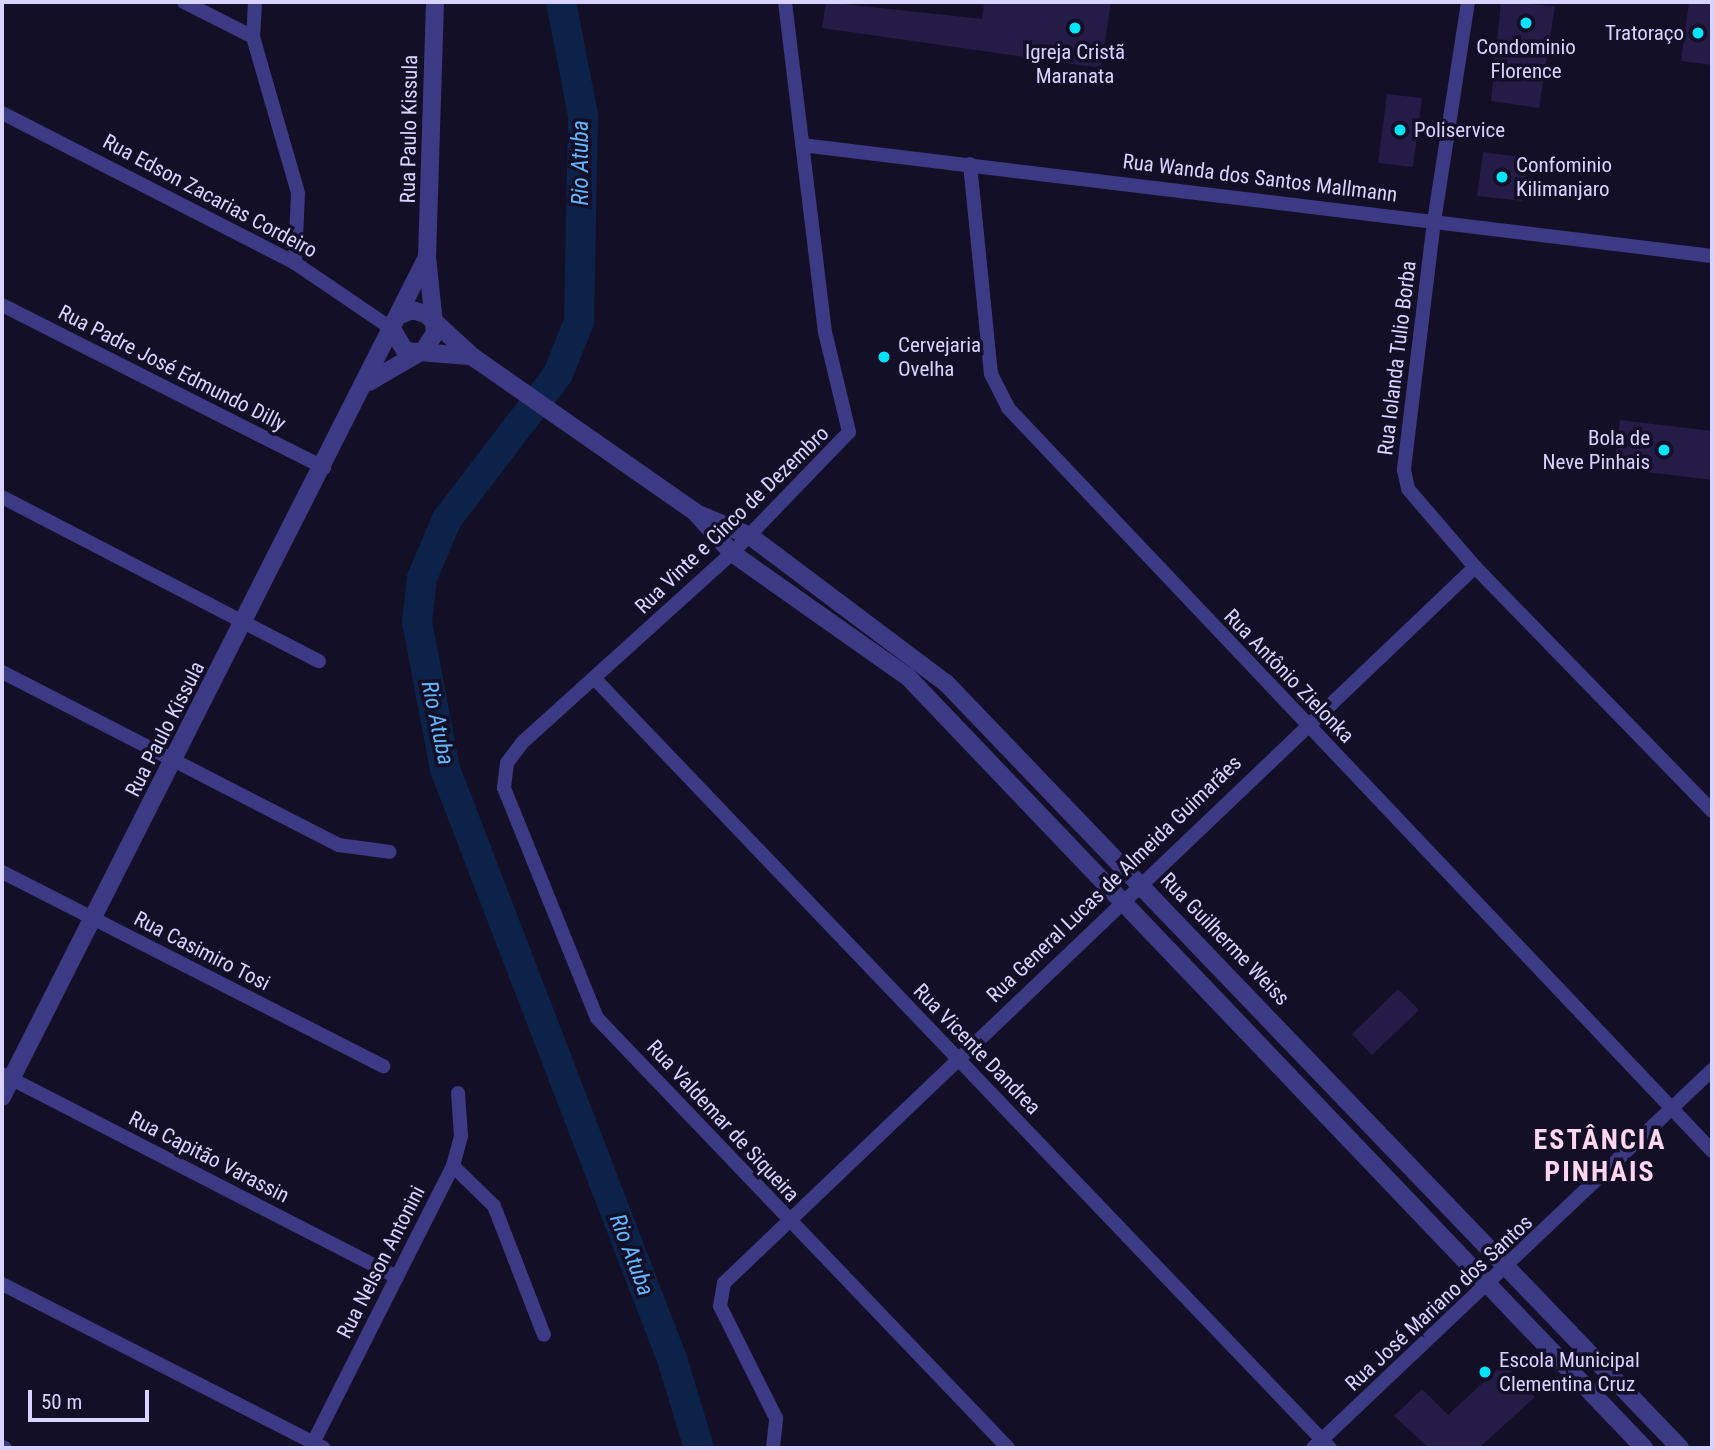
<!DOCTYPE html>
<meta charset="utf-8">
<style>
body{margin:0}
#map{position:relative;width:1714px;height:1450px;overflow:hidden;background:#130f26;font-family:"Roboto Condensed",sans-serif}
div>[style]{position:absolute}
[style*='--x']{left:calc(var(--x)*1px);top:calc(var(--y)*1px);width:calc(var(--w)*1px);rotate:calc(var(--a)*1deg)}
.river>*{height:30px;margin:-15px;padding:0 15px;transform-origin:15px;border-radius:15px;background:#0c2248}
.building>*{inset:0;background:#241b47}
.minor>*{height:14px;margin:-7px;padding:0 7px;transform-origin:7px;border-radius:7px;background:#3d3a85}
.tertiary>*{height:18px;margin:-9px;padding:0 9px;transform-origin:9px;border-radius:9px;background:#3d3a85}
.dots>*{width:19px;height:19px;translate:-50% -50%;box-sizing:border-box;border:4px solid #130f26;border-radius:50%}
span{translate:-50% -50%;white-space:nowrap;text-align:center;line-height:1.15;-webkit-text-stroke:7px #130f26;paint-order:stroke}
.poi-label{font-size:21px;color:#d9d4ff}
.right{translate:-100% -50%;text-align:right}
.left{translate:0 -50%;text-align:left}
.street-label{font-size:21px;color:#d9d4ff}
.water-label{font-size:23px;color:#62b6ff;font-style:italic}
.district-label{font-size:28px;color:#ffd6f0;font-weight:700;letter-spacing:2px}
.frame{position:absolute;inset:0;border:4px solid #d9d4ff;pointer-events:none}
.scale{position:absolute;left:28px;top:1390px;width:121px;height:32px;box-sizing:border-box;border:4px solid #d9d4ff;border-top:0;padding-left:9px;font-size:21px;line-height:24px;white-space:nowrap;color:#d9d4ff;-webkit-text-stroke:5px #130f26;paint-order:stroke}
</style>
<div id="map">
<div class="river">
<i style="--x:561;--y:2;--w:115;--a:79"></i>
<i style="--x:583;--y:115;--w:207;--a:91.1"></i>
<i style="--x:579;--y:322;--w:56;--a:112"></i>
<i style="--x:558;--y:374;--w:183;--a:127.4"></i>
<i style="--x:447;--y:519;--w:64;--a:113"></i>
<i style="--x:422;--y:578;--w:44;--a:96.5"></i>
<i style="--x:417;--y:622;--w:150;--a:79.2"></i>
<i style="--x:445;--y:769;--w:632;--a:68.96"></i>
<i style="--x:672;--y:1359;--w:93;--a:73.1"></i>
</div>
<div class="building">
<i style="clip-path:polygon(826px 2px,982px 19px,984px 2px,1111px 2px,1101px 68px,822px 28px)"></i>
<i style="clip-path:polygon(1501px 2px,1555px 6px,1539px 108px,1491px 101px)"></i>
<i style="clip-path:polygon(1689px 2px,1712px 4px,1712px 65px,1681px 61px)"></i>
<i style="clip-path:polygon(1387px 94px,1422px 98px,1413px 167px,1378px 163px)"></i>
<i style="clip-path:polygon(1483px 152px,1528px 158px,1522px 201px,1477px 196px)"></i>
<i style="clip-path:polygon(1620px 420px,1712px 431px,1712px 480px,1614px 468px)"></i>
<i style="clip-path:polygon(1398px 989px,1419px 1010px,1372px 1055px,1352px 1034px)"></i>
<i style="clip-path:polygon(1504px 1363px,1535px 1397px,1479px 1448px,1429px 1448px,1394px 1416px,1422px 1389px,1448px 1415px)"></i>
</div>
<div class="minor">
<i style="--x:184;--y:2;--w:77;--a:26.9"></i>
<i style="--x:255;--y:2;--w:35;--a:93"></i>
<i style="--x:253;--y:37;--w:162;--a:73.9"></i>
<i style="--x:298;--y:193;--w:70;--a:92.5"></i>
<i style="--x:785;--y:2;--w:332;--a:83.1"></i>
<i style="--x:825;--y:332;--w:103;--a:76.5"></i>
<i style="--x:849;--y:432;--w:168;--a:134"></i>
<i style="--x:732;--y:553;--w:283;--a:137.9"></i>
<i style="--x:522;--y:743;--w:25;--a:127"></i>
<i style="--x:507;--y:763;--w:25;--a:97"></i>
<i style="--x:504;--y:788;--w:248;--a:68"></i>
<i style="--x:597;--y:1018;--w:595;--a:46.29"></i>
<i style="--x:1468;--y:2;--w:222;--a:98.8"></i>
<i style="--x:1434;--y:221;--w:251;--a:96.9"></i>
<i style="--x:1404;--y:470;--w:19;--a:78"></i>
<i style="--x:1408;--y:489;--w:103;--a:49.3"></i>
<i style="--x:1475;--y:567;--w:340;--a:45.8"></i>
<i style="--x:2;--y:113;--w:329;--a:27.1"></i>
<i style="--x:295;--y:263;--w:117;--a:34.2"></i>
<i style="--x:802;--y:145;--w:917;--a:6.95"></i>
<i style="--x:970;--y:164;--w:211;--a:84.3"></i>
<i style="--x:991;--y:374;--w:38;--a:63"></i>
<i style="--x:1008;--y:408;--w:1024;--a:46.54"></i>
<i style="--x:2;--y:305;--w:361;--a:26.8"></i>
<i style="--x:2;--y:497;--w:357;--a:27.4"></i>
<i style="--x:2;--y:672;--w:379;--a:27.2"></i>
<i style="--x:339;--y:845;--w:51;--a:7.8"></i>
<i style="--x:595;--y:679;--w:1064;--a:46.3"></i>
<i style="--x:2;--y:872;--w:428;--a:27"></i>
<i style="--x:2;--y:1074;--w:444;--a:27.2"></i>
<i style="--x:453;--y:1166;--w:57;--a:44.3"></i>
<i style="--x:494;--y:1206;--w:138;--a:68.8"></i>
<i style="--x:2;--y:1284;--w:361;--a:27"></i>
<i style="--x:313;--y:1443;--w:310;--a:-63.2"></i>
<i style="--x:453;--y:1166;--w:31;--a:-75"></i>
<i style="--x:461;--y:1136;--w:43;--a:-94"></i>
<i style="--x:2;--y:1447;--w:3;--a:18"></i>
<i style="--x:773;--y:1448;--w:30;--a:-84"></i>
<i style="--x:776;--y:1418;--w:125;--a:-116.6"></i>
<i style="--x:720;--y:1306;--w:23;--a:-80"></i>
<i style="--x:724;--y:1283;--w:1038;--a:-43.63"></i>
<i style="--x:1313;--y:1448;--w:550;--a:-43.45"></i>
</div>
<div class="tertiary">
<i style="--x:398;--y:316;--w:15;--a:-23"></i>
<i style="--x:412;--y:310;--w:15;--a:16"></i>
<i style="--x:426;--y:314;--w:64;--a:42.5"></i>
<i style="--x:473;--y:357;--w:271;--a:34.9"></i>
<i style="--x:695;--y:512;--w:55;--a:47.9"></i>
<i style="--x:732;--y:553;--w:215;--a:35.2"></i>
<i style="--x:908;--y:677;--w:1066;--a:46.33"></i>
<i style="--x:392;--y:329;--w:26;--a:59"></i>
<i style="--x:405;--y:351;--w:64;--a:4.5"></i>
<i style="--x:369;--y:382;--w:64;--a:-30.2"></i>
<i style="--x:424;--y:350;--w:20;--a:-57"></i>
<i style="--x:435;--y:333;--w:76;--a:-96"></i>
<i style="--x:427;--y:257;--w:255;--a:-88.2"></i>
<i style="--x:701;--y:515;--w:53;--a:23.2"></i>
<i style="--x:750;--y:536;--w:245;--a:36.9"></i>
<i style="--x:946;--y:683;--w:1060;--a:46.18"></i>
<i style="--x:2;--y:1097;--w:941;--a:-63.16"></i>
</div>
<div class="dots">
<i style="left:1526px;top:23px;background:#00e5ff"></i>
<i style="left:1075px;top:28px;background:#00e5ff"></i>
<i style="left:1698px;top:33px;background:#00e5ff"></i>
<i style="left:1400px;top:130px;background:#00e5ff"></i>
<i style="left:1502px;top:177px;background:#00e5ff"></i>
<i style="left:884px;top:357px;background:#00e5ff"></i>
<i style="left:1664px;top:450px;background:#00e5ff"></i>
<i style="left:1485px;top:1372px;background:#00e5ff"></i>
</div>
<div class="poi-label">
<span class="right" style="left:1684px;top:33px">Tratoraço</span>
<span style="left:1526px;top:59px">Condominio<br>Florence</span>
<span style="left:1075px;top:64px">Igreja Cristã<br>Maranata</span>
<span class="left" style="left:1414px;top:130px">Poliservice</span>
<span class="left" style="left:1516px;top:177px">Confominio<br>Kilimanjaro</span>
<span class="left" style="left:898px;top:357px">Cervejaria<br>Ovelha</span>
<span class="right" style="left:1650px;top:450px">Bola de<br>Neve Pinhais</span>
<span class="left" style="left:1499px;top:1372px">Escola Municipal<br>Clementina Cruz</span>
</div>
<div class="street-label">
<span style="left:409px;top:129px;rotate:-89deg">Rua Paulo Kissula</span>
<span style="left:1260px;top:178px;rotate:7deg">Rua Wanda dos Santos Mallmann</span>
<span style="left:210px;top:196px;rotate:28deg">Rua Edson Zacarias Cordeiro</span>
<span style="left:1397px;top:358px;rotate:-83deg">Rua Iolanda Tulio Borba</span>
<span style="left:172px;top:368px;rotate:27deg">Rua Padre José Edmundo Dilly</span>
<span style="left:732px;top:520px;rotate:-44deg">Rua Vinte e Cinco de Dezembro</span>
<span style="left:1289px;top:676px;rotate:46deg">Rua Antônio Zielonka</span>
<span style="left:165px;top:729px;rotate:-63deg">Rua Paulo Kissula</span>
<span style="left:1114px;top:879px;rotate:-44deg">Rua General Lucas de Almeida Guimarães</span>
<span style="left:1225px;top:939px;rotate:46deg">Rua Guilherme Weiss</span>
<span style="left:202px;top:951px;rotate:27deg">Rua Casimiro Tosi</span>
<span style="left:977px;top:1049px;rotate:46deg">Rua Vicente Dandrea</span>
<span style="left:723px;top:1121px;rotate:47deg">Rua Valdemar de Siqueira</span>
<span style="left:209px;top:1157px;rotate:27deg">Rua Capitão Varassin</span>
<span style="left:381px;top:1262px;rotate:-63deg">Rua Nelson Antonini</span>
<span style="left:1439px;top:1303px;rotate:-43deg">Rua José Mariano dos Santos</span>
</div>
<div class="water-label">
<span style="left:581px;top:163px;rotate:-90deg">Rio Atuba</span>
<span style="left:437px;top:723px;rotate:78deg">Rio Atuba</span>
<span style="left:631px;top:1255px;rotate:69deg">Rio Atuba</span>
</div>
<div class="district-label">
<span style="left:1600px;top:1156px">ESTÂNCIA<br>PINHAIS</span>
</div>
<div class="frame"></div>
<div class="scale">50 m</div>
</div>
